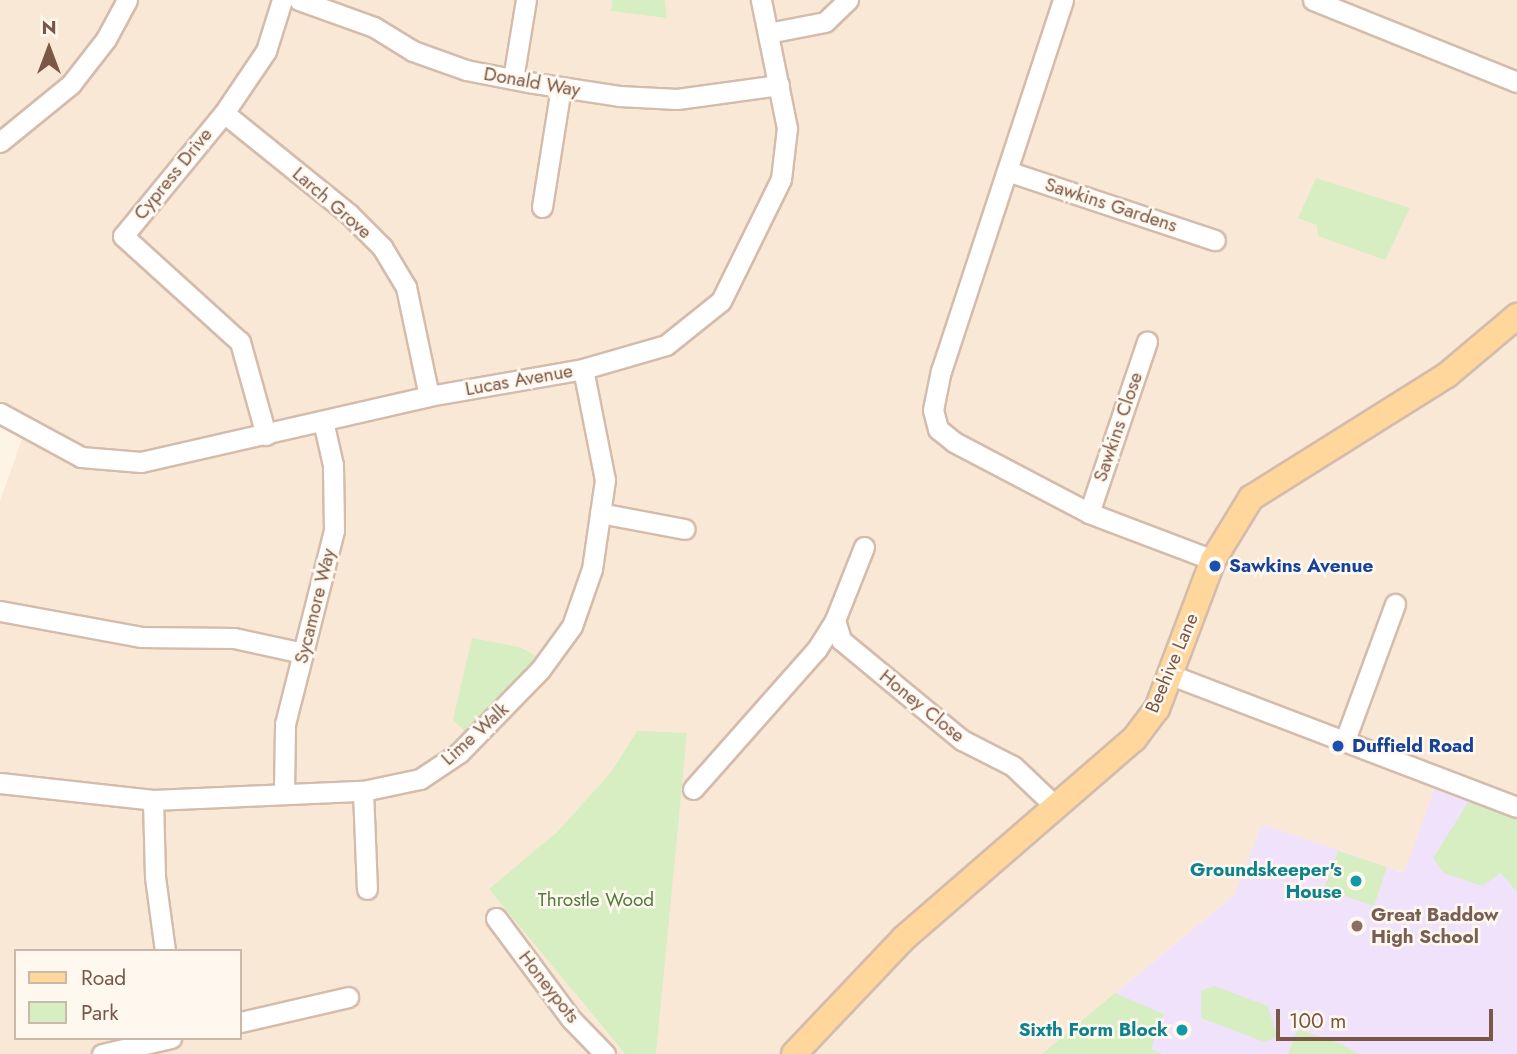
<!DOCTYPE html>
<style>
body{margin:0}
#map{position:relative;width:1517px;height:1054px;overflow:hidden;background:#fef4e6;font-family:Jost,sans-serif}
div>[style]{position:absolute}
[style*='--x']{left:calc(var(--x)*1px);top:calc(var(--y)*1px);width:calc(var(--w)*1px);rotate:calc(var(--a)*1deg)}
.residential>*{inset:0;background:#f9e8d6}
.education>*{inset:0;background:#f1e2fb}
.green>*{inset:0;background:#d6eec2}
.roads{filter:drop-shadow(2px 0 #d4bcad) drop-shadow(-2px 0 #d4bcad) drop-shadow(0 2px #d4bcad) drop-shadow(0 -2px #d4bcad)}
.minor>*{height:19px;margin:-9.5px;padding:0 9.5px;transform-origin:9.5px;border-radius:9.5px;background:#fff}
.major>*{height:24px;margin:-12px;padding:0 12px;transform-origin:12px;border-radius:12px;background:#ffd69c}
.dots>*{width:19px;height:19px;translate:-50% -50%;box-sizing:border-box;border:4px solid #fff8ee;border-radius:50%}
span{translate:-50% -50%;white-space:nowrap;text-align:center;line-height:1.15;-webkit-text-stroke:5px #fff8ee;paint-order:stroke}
.street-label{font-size:19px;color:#7b5747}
.transit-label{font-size:19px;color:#164399;font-weight:700}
.left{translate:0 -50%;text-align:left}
.culture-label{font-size:19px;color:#0d838f;font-weight:700}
.right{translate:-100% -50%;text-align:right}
.park-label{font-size:19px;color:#517b3c}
.education-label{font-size:19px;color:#785e54;font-weight:700}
.legend{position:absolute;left:14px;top:949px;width:228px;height:91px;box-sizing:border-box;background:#fff8ee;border:2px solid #cab8ab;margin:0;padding:9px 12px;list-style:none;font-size:21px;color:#7b5747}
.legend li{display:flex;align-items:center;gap:14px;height:35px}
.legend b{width:35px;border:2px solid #cab8ab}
.north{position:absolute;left:14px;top:14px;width:70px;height:70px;-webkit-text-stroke:5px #fff8ee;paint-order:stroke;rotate:0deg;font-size:19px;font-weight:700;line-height:28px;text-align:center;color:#7b5747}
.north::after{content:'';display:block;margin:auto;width:24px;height:32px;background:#7b5747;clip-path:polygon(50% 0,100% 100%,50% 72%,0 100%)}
.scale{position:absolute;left:1276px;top:1009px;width:217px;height:32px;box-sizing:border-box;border:4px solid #7b5747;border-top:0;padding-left:9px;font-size:21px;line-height:24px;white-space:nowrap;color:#7b5747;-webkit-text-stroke:5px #fff8ee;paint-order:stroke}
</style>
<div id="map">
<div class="residential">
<i style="clip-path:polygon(evenodd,0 0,612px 0,611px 10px,667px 18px,665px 0,1517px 0,1517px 819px,1405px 873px,1262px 825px,1234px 895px,1042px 1054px,656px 1054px,669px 907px,637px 731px,611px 772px,557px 832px,505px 879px,575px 994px,625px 1054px,0 1054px,0 501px,28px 422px,0 403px,0 0,16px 951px,240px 951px,240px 1038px,16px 1038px,16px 951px)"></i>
</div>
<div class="education">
<i style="clip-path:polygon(1435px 788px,1517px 819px,1517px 1054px,1042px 1054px,1234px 895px,1262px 824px,1404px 873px)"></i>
</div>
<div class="green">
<i style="clip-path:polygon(612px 0,665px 0,667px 18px,611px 11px)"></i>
<i style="clip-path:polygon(1316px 178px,1410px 208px,1385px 260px,1318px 236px,1317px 225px,1298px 218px)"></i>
<i style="clip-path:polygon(472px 638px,519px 647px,544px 660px,470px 736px,453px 720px)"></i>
<i style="clip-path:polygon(637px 731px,687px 733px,656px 1054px,625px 1054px,489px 889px,557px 832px,611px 772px)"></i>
<i style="clip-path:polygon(1477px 800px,1517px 816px,1517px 892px,1501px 873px,1482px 886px,1444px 873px,1433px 858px,1467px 804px)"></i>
<i style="clip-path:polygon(1338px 851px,1387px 867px,1374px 906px,1324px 889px)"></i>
<i style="clip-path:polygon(1214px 986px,1268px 1006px,1277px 1037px,1264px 1042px,1201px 1018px,1201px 991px)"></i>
<i style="clip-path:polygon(1115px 993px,1164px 1014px,1151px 1049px,1162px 1054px,1042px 1054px)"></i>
<i style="clip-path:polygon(1298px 1029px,1341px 1044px,1359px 1054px,1288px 1054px)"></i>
</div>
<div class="roads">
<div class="minor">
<i style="--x:299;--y:0;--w:80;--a:19.8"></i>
<i style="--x:374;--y:27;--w:46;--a:31.6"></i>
<i style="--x:413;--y:51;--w:56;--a:19.7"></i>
<i style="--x:466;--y:70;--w:63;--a:11"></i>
<i style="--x:528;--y:82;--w:92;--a:8.7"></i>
<i style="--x:619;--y:96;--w:58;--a:3"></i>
<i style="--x:677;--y:99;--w:103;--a:-7.8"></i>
<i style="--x:1063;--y:0;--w:390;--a:108.2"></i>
<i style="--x:941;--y:370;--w:41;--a:101.3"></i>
<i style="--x:933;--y:410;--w:20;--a:75"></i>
<i style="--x:938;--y:429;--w:21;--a:39"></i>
<i style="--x:954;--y:442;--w:153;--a:27.7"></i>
<i style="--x:1089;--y:513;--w:133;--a:20.8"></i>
<i style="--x:1313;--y:0;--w:220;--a:21.9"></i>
<i style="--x:768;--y:33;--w:58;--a:-10.9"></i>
<i style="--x:825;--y:22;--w:32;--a:-44"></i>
<i style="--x:513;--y:79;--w:80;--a:-80.7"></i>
<i style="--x:224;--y:113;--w:161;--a:38.9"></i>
<i style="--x:349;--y:214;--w:47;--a:45"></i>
<i style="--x:382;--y:247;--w:47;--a:59"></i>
<i style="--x:406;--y:287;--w:111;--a:78.1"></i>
<i style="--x:0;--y:142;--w:92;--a:-39.2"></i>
<i style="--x:71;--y:84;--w:57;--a:-52.1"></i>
<i style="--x:106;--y:39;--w:44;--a:-61.7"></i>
<i style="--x:1007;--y:171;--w:219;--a:18.4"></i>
<i style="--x:542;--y:207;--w:121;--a:-81"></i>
<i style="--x:0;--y:413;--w:92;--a:28.5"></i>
<i style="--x:81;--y:457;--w:60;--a:4.8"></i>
<i style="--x:141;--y:462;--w:295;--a:-12.9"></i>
<i style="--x:429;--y:396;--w:156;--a:-9.9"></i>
<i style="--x:583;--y:369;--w:86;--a:-16.1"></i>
<i style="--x:666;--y:345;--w:70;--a:-38.7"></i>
<i style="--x:721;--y:301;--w:136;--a:-63.8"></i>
<i style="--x:781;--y:179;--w:51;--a:-83.3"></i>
<i style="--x:787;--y:128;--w:131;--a:-101.5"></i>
<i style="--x:266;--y:435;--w:97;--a:-105.6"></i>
<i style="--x:240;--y:342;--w:158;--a:-137.8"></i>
<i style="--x:123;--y:236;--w:159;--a:-50.6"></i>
<i style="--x:224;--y:113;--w:75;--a:-55.9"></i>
<i style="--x:266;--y:51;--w:53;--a:-72.6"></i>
<i style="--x:600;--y:513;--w:86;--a:10.7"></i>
<i style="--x:1089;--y:513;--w:181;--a:-71.3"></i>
<i style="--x:864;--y:547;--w:79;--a:111.7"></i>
<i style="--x:835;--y:620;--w:21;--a:73"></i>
<i style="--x:841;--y:640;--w:157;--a:39.6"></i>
<i style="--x:962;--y:740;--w:57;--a:27"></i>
<i style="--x:1013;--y:766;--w:58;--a:43.6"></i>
<i style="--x:0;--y:611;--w:143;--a:10.4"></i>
<i style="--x:141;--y:637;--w:93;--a:0.6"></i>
<i style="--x:234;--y:638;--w:71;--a:12.3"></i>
<i style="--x:1171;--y:675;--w:370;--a:20.9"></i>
<i style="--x:1345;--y:740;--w:145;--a:-69.8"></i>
<i style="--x:0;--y:783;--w:154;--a:6.3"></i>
<i style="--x:153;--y:800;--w:210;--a:-2.5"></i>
<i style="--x:363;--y:791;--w:58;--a:-11.9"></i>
<i style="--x:420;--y:779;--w:47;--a:-33.7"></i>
<i style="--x:459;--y:753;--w:116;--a:-45.7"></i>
<i style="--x:540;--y:670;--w:54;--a:-54"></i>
<i style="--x:572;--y:626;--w:60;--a:-70.7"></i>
<i style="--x:592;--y:569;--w:90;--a:-81.7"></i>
<i style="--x:605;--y:480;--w:113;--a:-101.2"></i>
<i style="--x:693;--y:789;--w:187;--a:-48.5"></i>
<i style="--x:817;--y:649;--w:34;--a:-58"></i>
<i style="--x:284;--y:791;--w:67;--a:-89.1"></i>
<i style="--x:285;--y:724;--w:200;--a:-75.8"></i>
<i style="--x:334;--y:530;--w:65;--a:-90.9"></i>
<i style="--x:333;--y:465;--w:45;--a:-102.8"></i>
<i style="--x:363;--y:791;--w:98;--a:87.7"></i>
<i style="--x:153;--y:800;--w:77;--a:88.5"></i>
<i style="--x:155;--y:877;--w:75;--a:82.3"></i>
<i style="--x:496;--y:918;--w:126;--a:53.4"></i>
<i style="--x:571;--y:1019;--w:49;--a:45.8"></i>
<i style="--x:240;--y:1022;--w:111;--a:-13"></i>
<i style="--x:102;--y:1054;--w:71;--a:-13.1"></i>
</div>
<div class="major">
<i style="--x:794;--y:1054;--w:160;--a:-46.5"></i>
<i style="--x:904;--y:938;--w:304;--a:-40.9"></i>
<i style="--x:1134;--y:739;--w:38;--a:-53"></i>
<i style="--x:1157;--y:709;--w:159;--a:-69.4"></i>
<i style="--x:1213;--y:560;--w:73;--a:-58.5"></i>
<i style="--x:1251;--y:498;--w:231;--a:-32.1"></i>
<i style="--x:1447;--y:375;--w:92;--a:-40.1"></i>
</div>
</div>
<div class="dots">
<i style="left:1215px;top:566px;background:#1a4fb4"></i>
<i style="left:1338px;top:746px;background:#1a4fb4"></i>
<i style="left:1356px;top:881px;background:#0f9aa8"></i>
<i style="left:1357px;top:926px;background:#8d6e63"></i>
<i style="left:1182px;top:1030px;background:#0f9aa8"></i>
</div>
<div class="street-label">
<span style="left:532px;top:82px;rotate:10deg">Donald Way</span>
<span style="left:173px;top:174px;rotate:-51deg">Cypress Drive</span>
<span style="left:332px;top:203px;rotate:41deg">Larch Grove</span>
<span style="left:1111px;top:205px;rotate:18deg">Sawkins Gardens</span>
<span style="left:519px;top:380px;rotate:-10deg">Lucas Avenue</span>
<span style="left:1118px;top:427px;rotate:-71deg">Sawkins Close</span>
<span style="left:315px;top:606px;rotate:-76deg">Sycamore Way</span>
<span style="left:1172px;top:663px;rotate:-67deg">Beehive Lane</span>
<span style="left:922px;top:706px;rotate:39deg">Honey Close</span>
<span style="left:475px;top:734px;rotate:-42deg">Lime Walk</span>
<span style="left:549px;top:987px;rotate:52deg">Honeypots</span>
</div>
<div class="transit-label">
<span class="left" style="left:1229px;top:566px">Sawkins Avenue</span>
<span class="left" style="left:1352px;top:746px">Duffield Road</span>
</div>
<div class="culture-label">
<span class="right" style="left:1342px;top:881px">Groundskeeper's<br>House</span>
<span class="right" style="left:1168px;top:1030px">Sixth Form Block</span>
</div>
<div class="park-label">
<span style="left:596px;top:900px">Throstle Wood</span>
</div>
<div class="education-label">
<span class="left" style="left:1371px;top:926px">Great Baddow<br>High School</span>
</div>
<ul class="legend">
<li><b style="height:9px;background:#ffd69c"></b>Road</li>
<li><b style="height:19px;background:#d6eec2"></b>Park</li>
</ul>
<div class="north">N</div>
<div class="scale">100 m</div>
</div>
